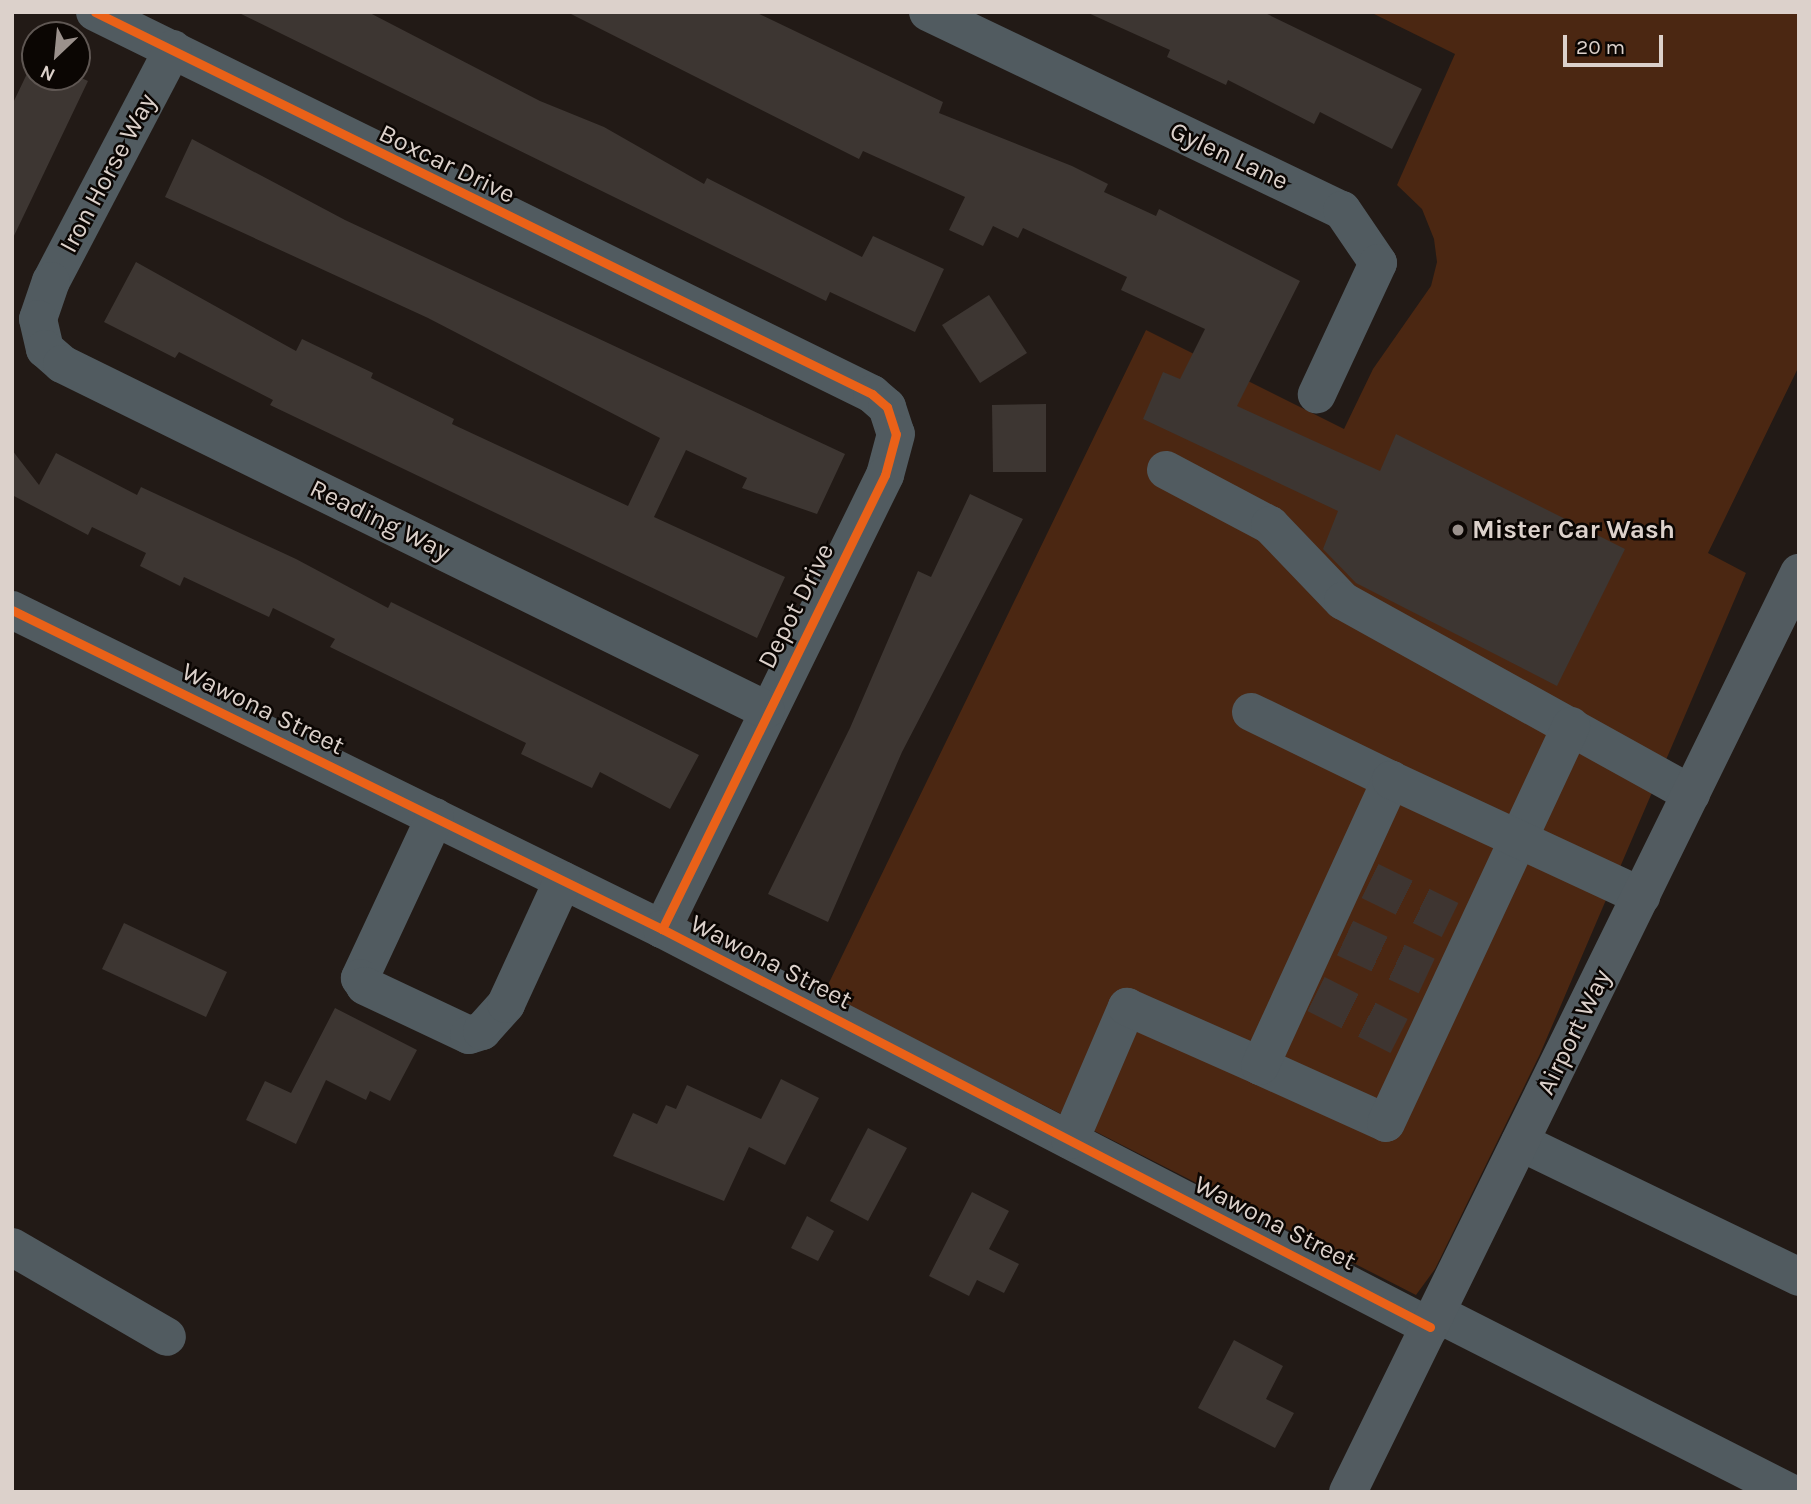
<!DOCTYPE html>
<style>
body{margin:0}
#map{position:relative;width:1811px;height:1504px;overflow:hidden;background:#221a16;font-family:Karla,sans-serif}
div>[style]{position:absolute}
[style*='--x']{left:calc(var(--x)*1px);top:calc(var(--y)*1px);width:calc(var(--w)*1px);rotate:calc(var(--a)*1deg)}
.green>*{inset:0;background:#4b2712}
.building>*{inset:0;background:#3d3632}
.minor-tunnel>*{height:38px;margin-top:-19px;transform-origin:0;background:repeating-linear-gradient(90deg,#3e3531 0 38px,transparent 0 57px)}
.minor>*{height:38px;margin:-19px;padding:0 19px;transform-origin:19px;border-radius:19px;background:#515b60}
.major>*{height:38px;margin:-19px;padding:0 19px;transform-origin:19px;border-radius:19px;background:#525b60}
.cycleway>*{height:9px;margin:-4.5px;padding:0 4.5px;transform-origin:4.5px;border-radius:4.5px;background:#ea6118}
.dots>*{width:19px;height:19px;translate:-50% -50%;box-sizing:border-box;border:4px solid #0b0603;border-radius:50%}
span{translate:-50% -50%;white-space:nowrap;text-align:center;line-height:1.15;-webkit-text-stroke:5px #0b0603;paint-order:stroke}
.street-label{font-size:26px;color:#dcd1cb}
.poi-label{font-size:26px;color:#dcd1cb;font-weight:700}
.left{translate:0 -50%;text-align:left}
.frame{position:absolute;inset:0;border:14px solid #dcd1cb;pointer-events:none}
.north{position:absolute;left:21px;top:21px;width:70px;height:70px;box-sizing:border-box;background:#0b0603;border:2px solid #5f5753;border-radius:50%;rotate:206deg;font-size:19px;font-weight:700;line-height:28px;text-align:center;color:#dcd1cb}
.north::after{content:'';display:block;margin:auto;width:24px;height:32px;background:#9b918c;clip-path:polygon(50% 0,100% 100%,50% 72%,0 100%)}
.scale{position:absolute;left:1563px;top:35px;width:100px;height:32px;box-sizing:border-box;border:4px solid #dcd1cb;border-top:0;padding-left:9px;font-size:21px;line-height:24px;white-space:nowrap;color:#dcd1cb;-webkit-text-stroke:5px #0b0603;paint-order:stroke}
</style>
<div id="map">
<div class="green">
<i style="clip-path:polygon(1370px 12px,1799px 12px,1799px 366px,1708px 553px,1746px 573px,1540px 1054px,1435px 1269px,1416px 1295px,824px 993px,1146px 330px,1344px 429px,1373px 369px,1431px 286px,1437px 262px,1434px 239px,1422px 209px,1397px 185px,1455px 54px)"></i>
</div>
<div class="building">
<i style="clip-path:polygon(237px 12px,368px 12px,540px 101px,604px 127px,704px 184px,707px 178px,862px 257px,873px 236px,944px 269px,915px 332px,830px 292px,826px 301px)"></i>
<i style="clip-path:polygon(567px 12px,755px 12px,943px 102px,939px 113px,1072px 166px,1108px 184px,1104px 192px,1156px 216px,1159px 209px,1300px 281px,1237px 406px,1380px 471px,1396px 434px,1625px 549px,1557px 686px,1356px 583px,1323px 549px,1338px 511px,1143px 419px,1163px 372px,1180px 379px,1205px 329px,1121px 290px,1127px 277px,1023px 228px,1018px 238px,993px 226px,983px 246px,949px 230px,965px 197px,863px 151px,859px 159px)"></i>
<i style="clip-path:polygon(1086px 12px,1263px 12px,1422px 89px,1392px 149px,1320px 112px,1314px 124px,1228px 80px,1226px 85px,1167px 57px,1170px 50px)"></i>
<i style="clip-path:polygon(35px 57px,35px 77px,77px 76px,88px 81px,12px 240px,12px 105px)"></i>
<i style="clip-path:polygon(192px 139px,345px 220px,845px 454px,817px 514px,742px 488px,747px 478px,686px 450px,654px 517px,785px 577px,757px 638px,270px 405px,273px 400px,179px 352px,175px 358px,104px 322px,136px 262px,296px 351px,302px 339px,373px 373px,371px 378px,454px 419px,452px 424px,628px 506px,660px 438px,428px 318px,165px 197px)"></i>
<i style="clip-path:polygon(989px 295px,1027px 353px,980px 383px,942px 325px)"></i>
<i style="clip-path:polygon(1046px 404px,1046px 472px,993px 472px,992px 405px)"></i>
<i style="clip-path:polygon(12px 450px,39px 485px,56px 453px,137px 495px,141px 487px,296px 559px,388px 608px,391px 602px,699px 755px,670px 809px,600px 772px,592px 788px,521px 754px,526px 743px,330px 647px,335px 639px,273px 608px,269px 617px,184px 577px,180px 586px,140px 566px,146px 553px,92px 527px,88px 535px,12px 495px)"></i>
<i style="clip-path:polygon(970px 494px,1023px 519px,902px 752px,828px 922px,768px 894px,850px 728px,918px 571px,931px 577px)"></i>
<i style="clip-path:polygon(124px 923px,227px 972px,206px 1017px,102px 969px)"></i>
<i style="clip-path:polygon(335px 1008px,417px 1050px,390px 1101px,370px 1091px,366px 1100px,326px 1080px,296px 1144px,246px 1120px,265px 1081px,291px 1093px)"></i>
<i style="clip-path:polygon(781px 1079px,819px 1098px,785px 1165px,749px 1147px,724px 1201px,613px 1156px,633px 1113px,657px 1124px,666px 1105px,676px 1109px,687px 1085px,761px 1119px)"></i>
<i style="clip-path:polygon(868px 1128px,907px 1148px,868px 1221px,830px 1201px)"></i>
<i style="clip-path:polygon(972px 1192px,1009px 1211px,989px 1249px,1019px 1264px,1004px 1293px,977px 1280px,969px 1296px,929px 1276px)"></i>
<i style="clip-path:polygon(807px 1216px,834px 1231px,818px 1261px,791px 1248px)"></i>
<i style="clip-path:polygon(1234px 1340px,1283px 1366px,1266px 1399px,1294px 1413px,1275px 1448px,1198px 1408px)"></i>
</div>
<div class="minor-tunnel">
<i style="--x:1370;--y:881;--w:89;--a:26"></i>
<i style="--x:1345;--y:938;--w:90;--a:24.9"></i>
<i style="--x:1316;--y:994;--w:93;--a:26.8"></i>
</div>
<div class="minor">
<i style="--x:95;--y:12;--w:866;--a:26.18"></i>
<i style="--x:872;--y:394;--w:20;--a:41"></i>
<i style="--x:887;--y:407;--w:28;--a:72"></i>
<i style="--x:896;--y:434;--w:42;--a:105"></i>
<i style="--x:885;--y:475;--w:506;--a:116.16"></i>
<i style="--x:928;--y:12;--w:459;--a:25.6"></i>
<i style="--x:1342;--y:210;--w:64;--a:55.8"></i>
<i style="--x:1378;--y:263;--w:145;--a:115"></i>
<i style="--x:173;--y:49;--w:262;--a:117.7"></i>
<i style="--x:51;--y:281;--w:40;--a:108.9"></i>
<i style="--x:38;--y:319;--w:31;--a:77"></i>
<i style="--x:45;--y:349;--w:23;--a:41"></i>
<i style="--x:62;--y:364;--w:784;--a:26.17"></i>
<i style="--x:1166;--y:470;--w:118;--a:27.9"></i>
<i style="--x:1270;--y:525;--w:105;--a:46.2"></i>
<i style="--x:1343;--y:601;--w:398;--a:29"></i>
<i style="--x:12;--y:610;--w:724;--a:26.14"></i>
<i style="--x:662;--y:929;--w:865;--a:27.39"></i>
<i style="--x:1251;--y:712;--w:156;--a:25.9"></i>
<i style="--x:435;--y:817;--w:178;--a:115"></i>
<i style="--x:360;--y:978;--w:9;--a:58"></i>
<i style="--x:365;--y:986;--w:115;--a:25.2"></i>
<i style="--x:469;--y:1035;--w:14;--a:-17"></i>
<i style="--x:482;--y:1031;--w:36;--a:-48"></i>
<i style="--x:506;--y:1004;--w:136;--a:-65.3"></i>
<i style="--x:1260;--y:1066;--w:138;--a:24.3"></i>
<i style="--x:1386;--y:1123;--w:438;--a:-65"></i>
<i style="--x:1070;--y:1140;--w:145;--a:-66.8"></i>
<i style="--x:1127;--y:1007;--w:145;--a:23.9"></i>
<i style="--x:1260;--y:1066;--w:315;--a:-65.4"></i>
<i style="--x:1391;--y:780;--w:276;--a:24.9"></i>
<i style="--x:1520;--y:1142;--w:310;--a:25.8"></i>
<i style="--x:12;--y:1247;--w:179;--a:30.1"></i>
<i style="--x:1436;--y:1313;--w:396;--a:26.9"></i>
</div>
<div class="major">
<i style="--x:1348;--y:1492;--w:1024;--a:-63.86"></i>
</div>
<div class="cycleway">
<i style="--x:95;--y:12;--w:866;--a:26.18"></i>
<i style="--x:872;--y:394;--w:20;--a:41"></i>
<i style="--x:887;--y:407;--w:28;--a:72"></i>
<i style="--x:896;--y:434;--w:42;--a:105"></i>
<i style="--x:885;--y:475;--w:506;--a:116.16"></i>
<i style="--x:12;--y:610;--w:724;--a:26.14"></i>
<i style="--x:662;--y:929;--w:865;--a:27.39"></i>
</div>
<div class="dots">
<i style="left:1458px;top:530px;background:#9b918c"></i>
</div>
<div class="street-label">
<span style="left:1229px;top:156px;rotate:25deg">Gylen Lane</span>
<span style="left:447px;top:164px;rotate:26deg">Boxcar Drive</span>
<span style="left:108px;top:173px;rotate:-62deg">Iron Horse Way</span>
<span style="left:380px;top:520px;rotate:26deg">Reading Way</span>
<span style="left:796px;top:606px;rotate:-63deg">Depot Drive</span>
<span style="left:263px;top:709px;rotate:26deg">Wawona Street</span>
<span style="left:771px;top:962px;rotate:27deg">Wawona Street</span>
<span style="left:1574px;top:1032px;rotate:-64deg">Airport Way</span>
<span style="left:1275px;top:1223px;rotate:27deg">Wawona Street</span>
</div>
<div class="poi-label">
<span class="left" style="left:1472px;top:530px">Mister Car Wash</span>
</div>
<div class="frame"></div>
<div class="north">N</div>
<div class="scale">20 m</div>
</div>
